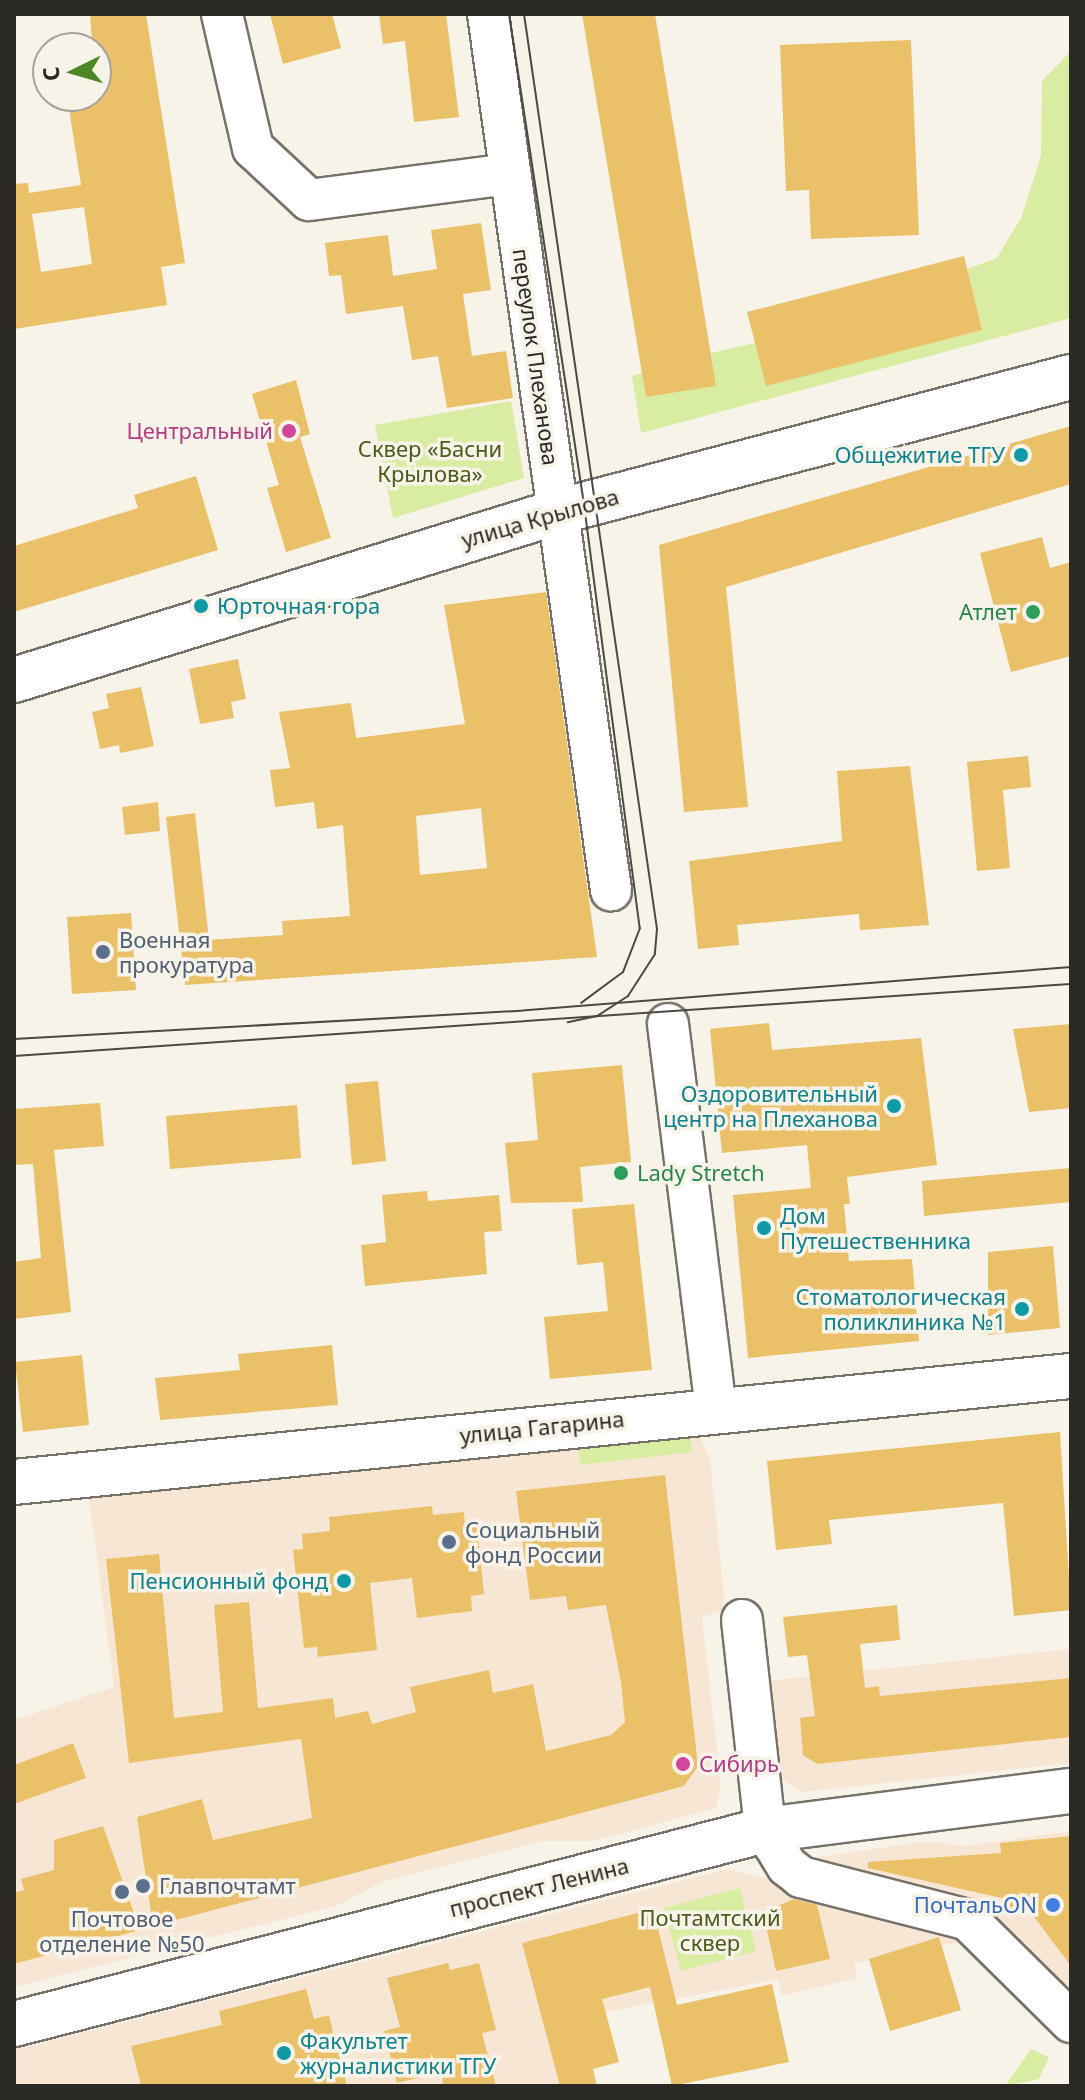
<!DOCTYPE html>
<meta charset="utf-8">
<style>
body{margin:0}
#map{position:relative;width:1085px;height:2100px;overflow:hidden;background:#f8f3e9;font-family:"Noto Sans",sans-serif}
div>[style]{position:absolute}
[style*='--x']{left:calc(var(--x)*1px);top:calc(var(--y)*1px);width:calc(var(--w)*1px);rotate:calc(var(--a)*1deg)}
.commercial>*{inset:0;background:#f8e6d5}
.green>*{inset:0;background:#d8eda1}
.building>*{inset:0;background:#eac069}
.roads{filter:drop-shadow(2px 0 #777269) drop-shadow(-2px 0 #777269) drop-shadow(0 2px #777269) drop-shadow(0 -2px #777269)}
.minor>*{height:40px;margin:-20px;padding:0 20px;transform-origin:20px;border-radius:20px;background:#fff}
.major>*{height:44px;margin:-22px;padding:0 22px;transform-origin:22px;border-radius:22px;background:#fff}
.tram>*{height:2px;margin:-1px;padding:0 1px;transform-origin:1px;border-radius:1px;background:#4c4945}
.dots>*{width:22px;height:22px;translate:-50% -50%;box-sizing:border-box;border:4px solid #f8f3e9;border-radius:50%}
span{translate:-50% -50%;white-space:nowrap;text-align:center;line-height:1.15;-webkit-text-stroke:7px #f8f3e9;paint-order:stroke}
.street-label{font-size:22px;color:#2b2926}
.hotel-label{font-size:22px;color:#b23c85}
.right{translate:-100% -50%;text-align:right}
.left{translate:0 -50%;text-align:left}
.park-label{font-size:22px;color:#4c5a1c}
.culture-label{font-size:22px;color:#0d838f}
.leisure-label{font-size:22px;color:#27864d}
.service-label{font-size:22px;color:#4e5e75}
.shop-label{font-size:22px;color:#366cbe}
.frame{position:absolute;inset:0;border:16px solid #2b2926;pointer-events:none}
.north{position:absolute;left:32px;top:32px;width:80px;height:80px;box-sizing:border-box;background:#f8f3e9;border:2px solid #a6a29b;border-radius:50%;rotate:265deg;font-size:22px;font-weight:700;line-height:32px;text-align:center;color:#2b2926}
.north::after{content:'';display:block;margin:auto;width:28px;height:36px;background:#4b8725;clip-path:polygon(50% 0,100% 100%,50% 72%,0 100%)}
</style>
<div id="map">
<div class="commercial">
<i style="clip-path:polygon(699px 1435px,710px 1459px,724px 1596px,722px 1611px,702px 1617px,721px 1786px,716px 1808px,594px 1841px,542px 1841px,382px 1882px,336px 1906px,14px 1987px,14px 1720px,114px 1687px,89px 1498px)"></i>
<i style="clip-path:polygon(1071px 1649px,1071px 1763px,802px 1792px,779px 1778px,765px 1681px)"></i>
<i style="clip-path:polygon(1071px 1831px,1071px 1996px,1043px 1975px,805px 1859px,928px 1841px,964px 1846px)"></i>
<i style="clip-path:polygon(728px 1869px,961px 1928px,975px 1939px,854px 1964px,857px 1978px,782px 1996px,778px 1979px,606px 2012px,619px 2062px,593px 2069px,597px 2086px,14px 2086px,14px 2050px)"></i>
</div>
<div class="green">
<i style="clip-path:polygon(1071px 51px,1071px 318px,641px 433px,632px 376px,642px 373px,646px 397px,715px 386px,711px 353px,755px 343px,766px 385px,982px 330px,967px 269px,997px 258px,1022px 216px,1041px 155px,1042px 81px)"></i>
<i style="clip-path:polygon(511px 401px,524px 478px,393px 518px,375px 425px)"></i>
<i style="clip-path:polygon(689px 1432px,692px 1452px,580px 1465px,578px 1445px)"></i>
<i style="clip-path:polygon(740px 1888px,756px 1951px,681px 1971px,664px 1908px)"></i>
<i style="clip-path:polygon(1031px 2049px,1049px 2057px,1039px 2079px,1005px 2086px)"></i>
</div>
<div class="building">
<i style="clip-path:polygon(evenodd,90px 14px,146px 14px,185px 263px,161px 267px,167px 305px,14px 329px,14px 184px,28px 183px,29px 193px,81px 185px,67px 96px,96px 96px,90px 14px,84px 207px,92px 264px,41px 272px,32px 214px,84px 207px)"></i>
<i style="clip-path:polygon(270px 14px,332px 14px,341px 48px,283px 64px)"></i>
<i style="clip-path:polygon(379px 14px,446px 14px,459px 117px,414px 122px,405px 41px,383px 44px)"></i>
<i style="clip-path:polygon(582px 14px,655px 14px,716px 386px,646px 397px)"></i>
<i style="clip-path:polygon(911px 40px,919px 235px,811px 239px,809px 190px,786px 191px,780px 45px)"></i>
<i style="clip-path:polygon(481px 223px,491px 290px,463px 294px,472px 356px,506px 351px,513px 398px,447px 408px,438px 356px,412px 360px,403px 306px,346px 314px,341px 275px,329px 276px,325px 243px,388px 235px,393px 276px,437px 269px,431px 230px)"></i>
<i style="clip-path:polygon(964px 256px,982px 330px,766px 386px,747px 312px)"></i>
<i style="clip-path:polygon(296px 380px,310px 434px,300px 437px,331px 538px,286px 552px,267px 488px,279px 485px,252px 394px)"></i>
<i style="clip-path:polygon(1071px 426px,1071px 484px,726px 587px,748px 807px,684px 812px,659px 545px)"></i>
<i style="clip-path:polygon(196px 476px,218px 550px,14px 612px,14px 546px,138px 508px,134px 495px)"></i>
<i style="clip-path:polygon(1042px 537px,1050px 568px,1071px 562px,1071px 656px,1011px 672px,980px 553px)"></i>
<i style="clip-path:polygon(evenodd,546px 592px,597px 957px,185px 985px,166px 817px,195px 813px,209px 940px,283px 935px,282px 921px,350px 916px,343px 825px,317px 829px,314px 802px,275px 807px,270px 770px,290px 768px,279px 712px,351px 703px,356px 738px,465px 724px,444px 605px,546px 592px,481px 808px,487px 868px,420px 875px,416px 816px,481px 808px)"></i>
<i style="clip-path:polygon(238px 659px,246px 699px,231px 702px,234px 718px,200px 724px,189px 669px)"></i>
<i style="clip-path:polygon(141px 687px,154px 746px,120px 753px,119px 745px,100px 749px,92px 712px,109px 708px,106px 694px)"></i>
<i style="clip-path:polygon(1028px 756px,1031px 787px,1003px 790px,1010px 868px,977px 871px,967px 762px)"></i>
<i style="clip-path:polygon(910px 766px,929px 925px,860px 930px,859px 914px,737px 925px,739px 945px,698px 949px,689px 861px,842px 841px,837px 771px)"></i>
<i style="clip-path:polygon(158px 802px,160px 831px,125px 835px,122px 807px)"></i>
<i style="clip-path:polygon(131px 913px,136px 990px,72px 994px,67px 917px)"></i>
<i style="clip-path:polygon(769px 1023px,772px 1050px,921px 1038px,937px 1165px,847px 1177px,850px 1204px,844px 1204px,849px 1261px,912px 1259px,919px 1341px,748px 1358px,733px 1195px,811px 1188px,807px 1145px,722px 1153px,710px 1029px)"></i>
<i style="clip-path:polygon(1071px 1024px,1071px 1108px,1029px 1112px,1013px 1029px)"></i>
<i style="clip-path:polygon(622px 1065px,631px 1162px,580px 1167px,583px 1202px,511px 1203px,505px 1143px,538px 1140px,532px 1073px)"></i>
<i style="clip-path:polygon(378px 1081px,386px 1161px,352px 1165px,345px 1084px)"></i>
<i style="clip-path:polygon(100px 1103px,104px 1146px,54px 1150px,71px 1312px,14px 1319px,14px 1262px,41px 1258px,33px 1164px,14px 1165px,14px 1109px)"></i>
<i style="clip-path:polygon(297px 1105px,301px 1158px,170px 1169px,166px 1116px)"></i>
<i style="clip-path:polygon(1071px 1168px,1071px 1202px,924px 1216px,922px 1181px)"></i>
<i style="clip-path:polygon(427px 1191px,428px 1201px,499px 1195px,502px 1231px,484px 1232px,487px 1274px,365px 1286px,361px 1245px,386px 1242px,382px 1195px)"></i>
<i style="clip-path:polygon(634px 1204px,652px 1370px,550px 1379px,544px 1317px,608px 1311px,603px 1262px,577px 1265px,572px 1209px)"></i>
<i style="clip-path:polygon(1053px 1246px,1060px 1328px,988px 1335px,988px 1252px)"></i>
<i style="clip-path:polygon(332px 1345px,338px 1405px,160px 1420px,155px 1378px,240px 1370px,238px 1354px)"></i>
<i style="clip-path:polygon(82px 1355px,89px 1425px,23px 1432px,15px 1362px)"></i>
<i style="clip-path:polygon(1060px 1432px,1071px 1610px,1014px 1616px,1003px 1503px,829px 1520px,832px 1544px,776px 1550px,767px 1461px)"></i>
<i style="clip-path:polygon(665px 1475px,698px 1766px,684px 1786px,153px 1926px,137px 1817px,202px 1799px,213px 1840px,312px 1818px,301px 1739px,129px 1763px,106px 1559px,159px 1554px,174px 1718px,223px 1712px,214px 1605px,249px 1602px,258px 1708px,333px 1698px,335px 1718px,368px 1711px,372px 1724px,416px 1712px,410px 1687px,489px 1670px,493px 1693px,533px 1684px,546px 1751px,611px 1735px,625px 1722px,621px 1682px,606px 1605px,568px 1610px,566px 1596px,530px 1600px,516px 1491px)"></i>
<i style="clip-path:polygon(432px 1506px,433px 1515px,464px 1512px,465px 1527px,477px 1527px,484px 1594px,471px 1596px,472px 1611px,417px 1618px,412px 1578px,370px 1583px,377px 1650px,318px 1657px,317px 1647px,304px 1648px,293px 1550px,303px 1549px,302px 1534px,330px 1531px,329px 1517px)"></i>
<i style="clip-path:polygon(897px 1605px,900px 1640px,860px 1644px,865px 1688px,879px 1686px,880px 1696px,1071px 1678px,1071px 1737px,817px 1764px,803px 1755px,800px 1718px,815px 1716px,807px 1655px,788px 1657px,783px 1617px)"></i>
<i style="clip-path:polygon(73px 1743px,86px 1778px,14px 1804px,14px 1765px)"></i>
<i style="clip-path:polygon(103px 1826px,140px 1930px,14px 1964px,14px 1893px,24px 1890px,21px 1879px,54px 1870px,54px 1840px)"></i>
<i style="clip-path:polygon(1071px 1836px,1071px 1966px,1025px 1905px,1007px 1908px,1006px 1899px,868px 1868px,868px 1862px,1001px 1853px,1000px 1843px)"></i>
<i style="clip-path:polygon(794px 1899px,817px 1905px,830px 1959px,776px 1971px,763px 1912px)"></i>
<i style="clip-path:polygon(653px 1909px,677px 2005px,772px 1984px,789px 2062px,672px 2086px,650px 1987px,602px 1999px,619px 2062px,593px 2069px,597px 2086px,560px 2086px,522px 1943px)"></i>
<i style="clip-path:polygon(939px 1937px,961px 2010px,890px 2031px,869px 1959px)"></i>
<i style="clip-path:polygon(448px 1963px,450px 1970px,479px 1963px,496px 2030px,482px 2033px,496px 2086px,443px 2086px,442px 2072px,397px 2083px,384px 2031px,400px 2027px,387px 1978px)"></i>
<i style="clip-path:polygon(306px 1989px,314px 2019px,329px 2015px,347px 2086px,141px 2086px,131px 2046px,222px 2025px,219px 2011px)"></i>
</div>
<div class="roads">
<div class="minor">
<i style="--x:222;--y:14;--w:138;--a:77"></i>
<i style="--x:253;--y:148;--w:76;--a:42.9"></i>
<i style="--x:309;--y:200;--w:203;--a:-7.4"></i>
<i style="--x:488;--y:14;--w:885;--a:82.01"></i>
<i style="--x:668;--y:1024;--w:389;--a:82.9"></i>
<i style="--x:742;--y:1620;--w:211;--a:83.7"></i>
<i style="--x:765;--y:1830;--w:42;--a:58.6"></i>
<i style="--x:787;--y:1866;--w:18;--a:38"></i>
<i style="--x:801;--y:1877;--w:172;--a:14.4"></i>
<i style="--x:968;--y:1920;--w:145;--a:44.7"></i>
</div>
<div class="major">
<i style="--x:14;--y:680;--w:568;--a:-17.19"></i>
<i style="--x:557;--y:512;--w:531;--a:-14.72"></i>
<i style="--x:14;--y:1482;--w:1062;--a:-5.73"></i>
<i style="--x:14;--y:2024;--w:776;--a:-14.48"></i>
<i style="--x:765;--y:1830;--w:308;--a:-7.3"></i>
</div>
</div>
<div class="tram">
<i style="--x:509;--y:14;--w:497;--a:81.3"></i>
<i style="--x:584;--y:505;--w:427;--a:82.5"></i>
<i style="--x:640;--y:928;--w:47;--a:111.1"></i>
<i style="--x:623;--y:972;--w:52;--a:143.6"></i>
<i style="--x:524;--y:14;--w:925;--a:81.73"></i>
<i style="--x:657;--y:929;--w:25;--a:95"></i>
<i style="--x:655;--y:954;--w:50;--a:122.7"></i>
<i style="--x:628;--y:996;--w:37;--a:147"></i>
<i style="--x:597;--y:1016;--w:30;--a:168"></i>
<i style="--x:14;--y:1039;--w:504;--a:-3.19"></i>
<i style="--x:517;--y:1011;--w:556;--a:-4.54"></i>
<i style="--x:14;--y:1056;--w:1059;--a:-3.9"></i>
</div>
<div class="dots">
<i style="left:289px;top:431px;background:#d1479c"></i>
<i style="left:1021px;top:455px;background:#0f9aa8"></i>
<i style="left:201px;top:606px;background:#0f9aa8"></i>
<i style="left:1033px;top:612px;background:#2e9e5b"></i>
<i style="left:103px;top:952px;background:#5c6f8a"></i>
<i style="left:894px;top:1106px;background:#0f9aa8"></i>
<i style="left:621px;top:1173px;background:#2e9e5b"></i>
<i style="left:764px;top:1228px;background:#0f9aa8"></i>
<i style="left:1022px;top:1309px;background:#0f9aa8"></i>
<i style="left:449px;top:1542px;background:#5c6f8a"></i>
<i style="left:344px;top:1581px;background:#0f9aa8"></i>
<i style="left:683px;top:1764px;background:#d1479c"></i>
<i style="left:143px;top:1886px;background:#5c6f8a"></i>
<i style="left:122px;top:1892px;background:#5c6f8a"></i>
<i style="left:1053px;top:1905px;background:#3f7fe0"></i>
<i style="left:284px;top:2053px;background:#0f9aa8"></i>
</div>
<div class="street-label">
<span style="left:536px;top:357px;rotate:82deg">переулок Плеханова</span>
<span style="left:540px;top:518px;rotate:-16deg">улица Крылова</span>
<span style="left:542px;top:1427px;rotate:-6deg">улица Гагарина</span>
<span style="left:539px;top:1887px;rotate:-14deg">проспект Ленина</span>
</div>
<div class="hotel-label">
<span class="right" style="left:273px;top:431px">Центральный</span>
<span class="left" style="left:699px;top:1764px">Сибирь</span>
</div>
<div class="park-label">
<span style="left:430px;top:461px">Сквер «Басни<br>Крылова»</span>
<span style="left:710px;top:1930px">Почтамтский<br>сквер</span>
</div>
<div class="culture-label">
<span class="right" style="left:1005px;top:455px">Общежитие ТГУ</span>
<span class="left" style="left:217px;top:606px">Юрточная гора</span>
<span class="right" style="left:878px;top:1106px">Оздоровительный<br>центр на Плеханова</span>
<span class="left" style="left:780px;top:1228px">Дом<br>Путешественника</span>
<span class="right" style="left:1006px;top:1309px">Стоматологическая<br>поликлиника №1</span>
<span class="right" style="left:328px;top:1581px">Пенсионный фонд</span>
<span class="left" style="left:300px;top:2053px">Факультет<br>журналистики ТГУ</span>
</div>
<div class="leisure-label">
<span class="right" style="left:1017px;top:612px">Атлет</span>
<span class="left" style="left:637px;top:1173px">Lady Stretch</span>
</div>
<div class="service-label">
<span class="left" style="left:119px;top:952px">Военная<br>прокуратура</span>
<span class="left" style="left:465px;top:1542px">Социальный<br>фонд России</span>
<span class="left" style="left:159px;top:1886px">Главпочтамт</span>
<span style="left:122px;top:1931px">Почтовое<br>отделение №50</span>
</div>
<div class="shop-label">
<span class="right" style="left:1037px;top:1905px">ПочтальON</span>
</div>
<div class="frame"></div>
<div class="north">С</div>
</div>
